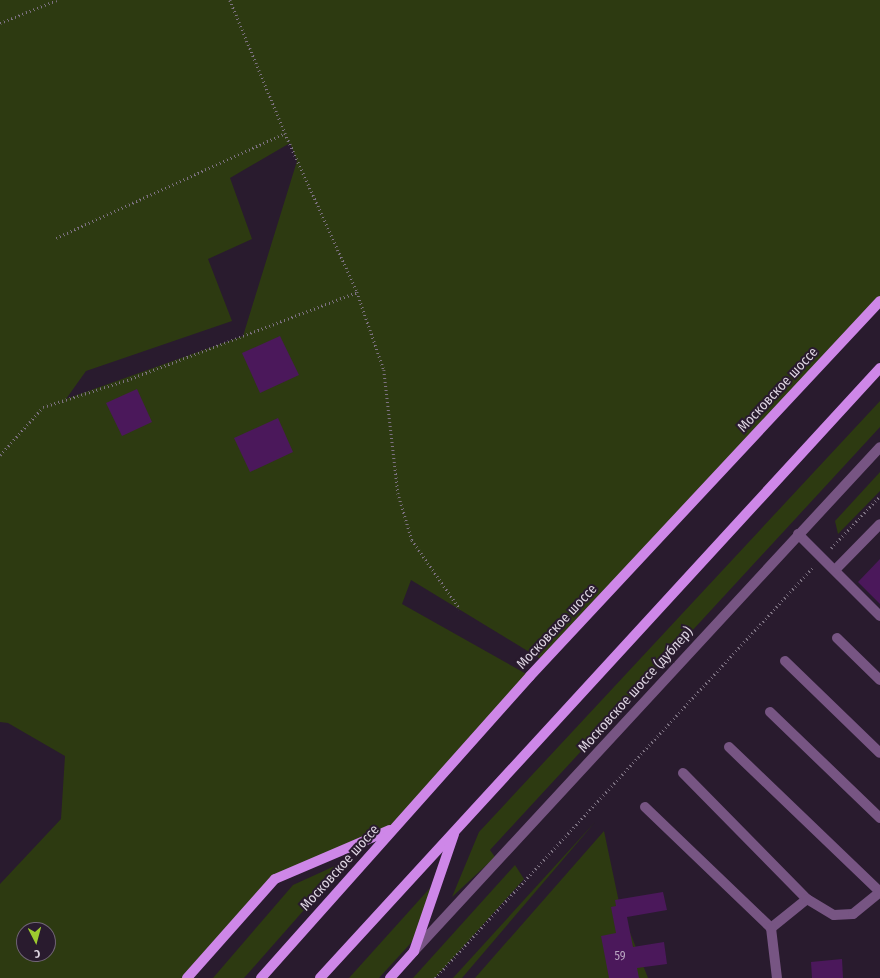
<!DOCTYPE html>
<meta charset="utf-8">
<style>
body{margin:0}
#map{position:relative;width:880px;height:978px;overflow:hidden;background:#291b2e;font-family:"Fira Sans Condensed",sans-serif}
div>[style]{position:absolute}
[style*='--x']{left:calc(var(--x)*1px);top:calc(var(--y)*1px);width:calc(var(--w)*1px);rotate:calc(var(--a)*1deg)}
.green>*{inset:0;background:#2d3a11}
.building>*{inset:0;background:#4b185b}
.path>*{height:2.5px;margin-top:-1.25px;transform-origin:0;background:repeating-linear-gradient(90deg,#7d7282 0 1px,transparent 0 4px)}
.minor>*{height:10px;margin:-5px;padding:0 5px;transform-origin:5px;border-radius:5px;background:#775583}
.major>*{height:10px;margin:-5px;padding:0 5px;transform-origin:5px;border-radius:5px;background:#ce87e8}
span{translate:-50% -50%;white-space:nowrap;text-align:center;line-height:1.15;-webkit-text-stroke:4px #291b2e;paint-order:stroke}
.number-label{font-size:12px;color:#b8a5c0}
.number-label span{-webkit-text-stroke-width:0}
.street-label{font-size:14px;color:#ddd4e1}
.north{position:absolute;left:16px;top:922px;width:40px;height:40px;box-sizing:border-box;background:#291b2e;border:1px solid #716576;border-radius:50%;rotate:174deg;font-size:11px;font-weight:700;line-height:16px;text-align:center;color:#ddd4e1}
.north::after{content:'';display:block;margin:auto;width:14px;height:18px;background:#9eca2f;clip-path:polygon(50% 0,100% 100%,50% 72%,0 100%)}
</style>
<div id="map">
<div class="green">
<i style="clip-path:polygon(evenodd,0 0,880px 0,880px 302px,544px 661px,411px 580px,402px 604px,530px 676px,394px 828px,275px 879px,187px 978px,0 978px,0 884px,61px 819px,65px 756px,8px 723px,0 722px,0 0,290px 143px,297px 161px,243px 336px,66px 399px,86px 371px,232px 321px,208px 259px,252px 239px,230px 178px,290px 143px,0 0,24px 930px,48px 930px,48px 954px,24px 954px,24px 930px)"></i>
<i style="clip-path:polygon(880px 401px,880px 427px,490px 850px,495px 857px,452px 897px,479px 832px)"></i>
<i style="clip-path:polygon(880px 472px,880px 491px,838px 534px,835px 521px)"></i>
<i style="clip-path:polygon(595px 822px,462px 978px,453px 978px)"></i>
<i style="clip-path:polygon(604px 831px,620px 907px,648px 978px,475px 978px)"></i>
<i style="clip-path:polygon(348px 860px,244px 978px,213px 978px,293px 885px)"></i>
<i style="clip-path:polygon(515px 865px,524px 879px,435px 978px,413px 978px)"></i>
<i style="clip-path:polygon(439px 878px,420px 933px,379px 978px,349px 978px)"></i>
</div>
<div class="building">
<i style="clip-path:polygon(280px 336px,299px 375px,260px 393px,242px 353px)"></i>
<i style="clip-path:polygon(137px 389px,152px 422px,122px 436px,106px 403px)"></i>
<i style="clip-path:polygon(278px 418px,293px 452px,250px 472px,234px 438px)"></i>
<i style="clip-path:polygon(880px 559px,880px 604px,858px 582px)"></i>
<i style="clip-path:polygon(663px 892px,667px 910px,627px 917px,633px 947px,664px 942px,667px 964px,637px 968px,639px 978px,609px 978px,601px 936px,616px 933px,611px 907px,616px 906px,615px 900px)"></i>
<i style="clip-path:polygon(842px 959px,843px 978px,812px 978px,811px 962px)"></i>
</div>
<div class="path">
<i style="--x:230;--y:0;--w:144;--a:67.5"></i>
<i style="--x:285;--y:133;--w:175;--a:65.6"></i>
<i style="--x:357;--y:292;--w:83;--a:70.9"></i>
<i style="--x:384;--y:370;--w:124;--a:83.5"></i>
<i style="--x:398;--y:493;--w:49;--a:73.4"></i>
<i style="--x:412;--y:540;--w:84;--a:55.2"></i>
<i style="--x:0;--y:23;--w:61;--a:-22"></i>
<i style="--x:56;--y:238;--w:252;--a:-24.6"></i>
<i style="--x:0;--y:455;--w:64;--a:-48.1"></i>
<i style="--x:43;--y:407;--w:88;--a:-17.8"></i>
<i style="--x:127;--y:380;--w:246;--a:-20.9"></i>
<i style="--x:831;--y:548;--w:71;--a:-46.7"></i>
<i style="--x:435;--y:978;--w:557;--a:-47.4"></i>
</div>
<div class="minor">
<i style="--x:798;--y:534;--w:116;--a:45"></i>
<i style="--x:835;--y:570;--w:64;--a:-45.6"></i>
<i style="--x:837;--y:638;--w:60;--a:44.3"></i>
<i style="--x:785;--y:661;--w:132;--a:44.1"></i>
<i style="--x:770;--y:712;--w:153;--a:43.9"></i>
<i style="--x:729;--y:747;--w:209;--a:43.8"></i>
<i style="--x:683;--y:773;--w:177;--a:45.5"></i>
<i style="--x:645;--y:807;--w:175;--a:43.8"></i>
<i style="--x:771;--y:928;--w:46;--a:-38.9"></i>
<i style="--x:807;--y:899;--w:31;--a:31"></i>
<i style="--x:834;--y:915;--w:19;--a:-3"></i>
<i style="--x:853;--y:914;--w:35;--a:-39"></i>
<i style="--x:771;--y:928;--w:50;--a:83.2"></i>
<i style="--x:414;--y:951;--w:686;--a:-47.24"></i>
</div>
<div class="major">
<i style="--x:187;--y:978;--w:132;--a:-48.4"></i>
<i style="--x:275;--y:879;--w:125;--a:-23.1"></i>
<i style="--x:261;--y:978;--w:404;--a:-48.3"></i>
<i style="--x:530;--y:676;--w:513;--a:-46.97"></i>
<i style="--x:320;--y:978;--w:828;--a:-47.45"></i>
<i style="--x:390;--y:978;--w:36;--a:-48"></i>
<i style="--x:414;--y:951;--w:124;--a:-71.1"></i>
</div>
<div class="number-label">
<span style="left:620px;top:957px">59</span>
</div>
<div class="street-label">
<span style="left:778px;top:390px;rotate:-47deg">Московское шоссе</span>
<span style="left:557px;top:627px;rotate:-47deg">Московское шоссе</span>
<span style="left:636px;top:690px;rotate:-48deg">Московское шоссе (дублер)</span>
<span style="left:340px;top:868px;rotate:-48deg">Московское шоссе</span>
</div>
<div class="north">С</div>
</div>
